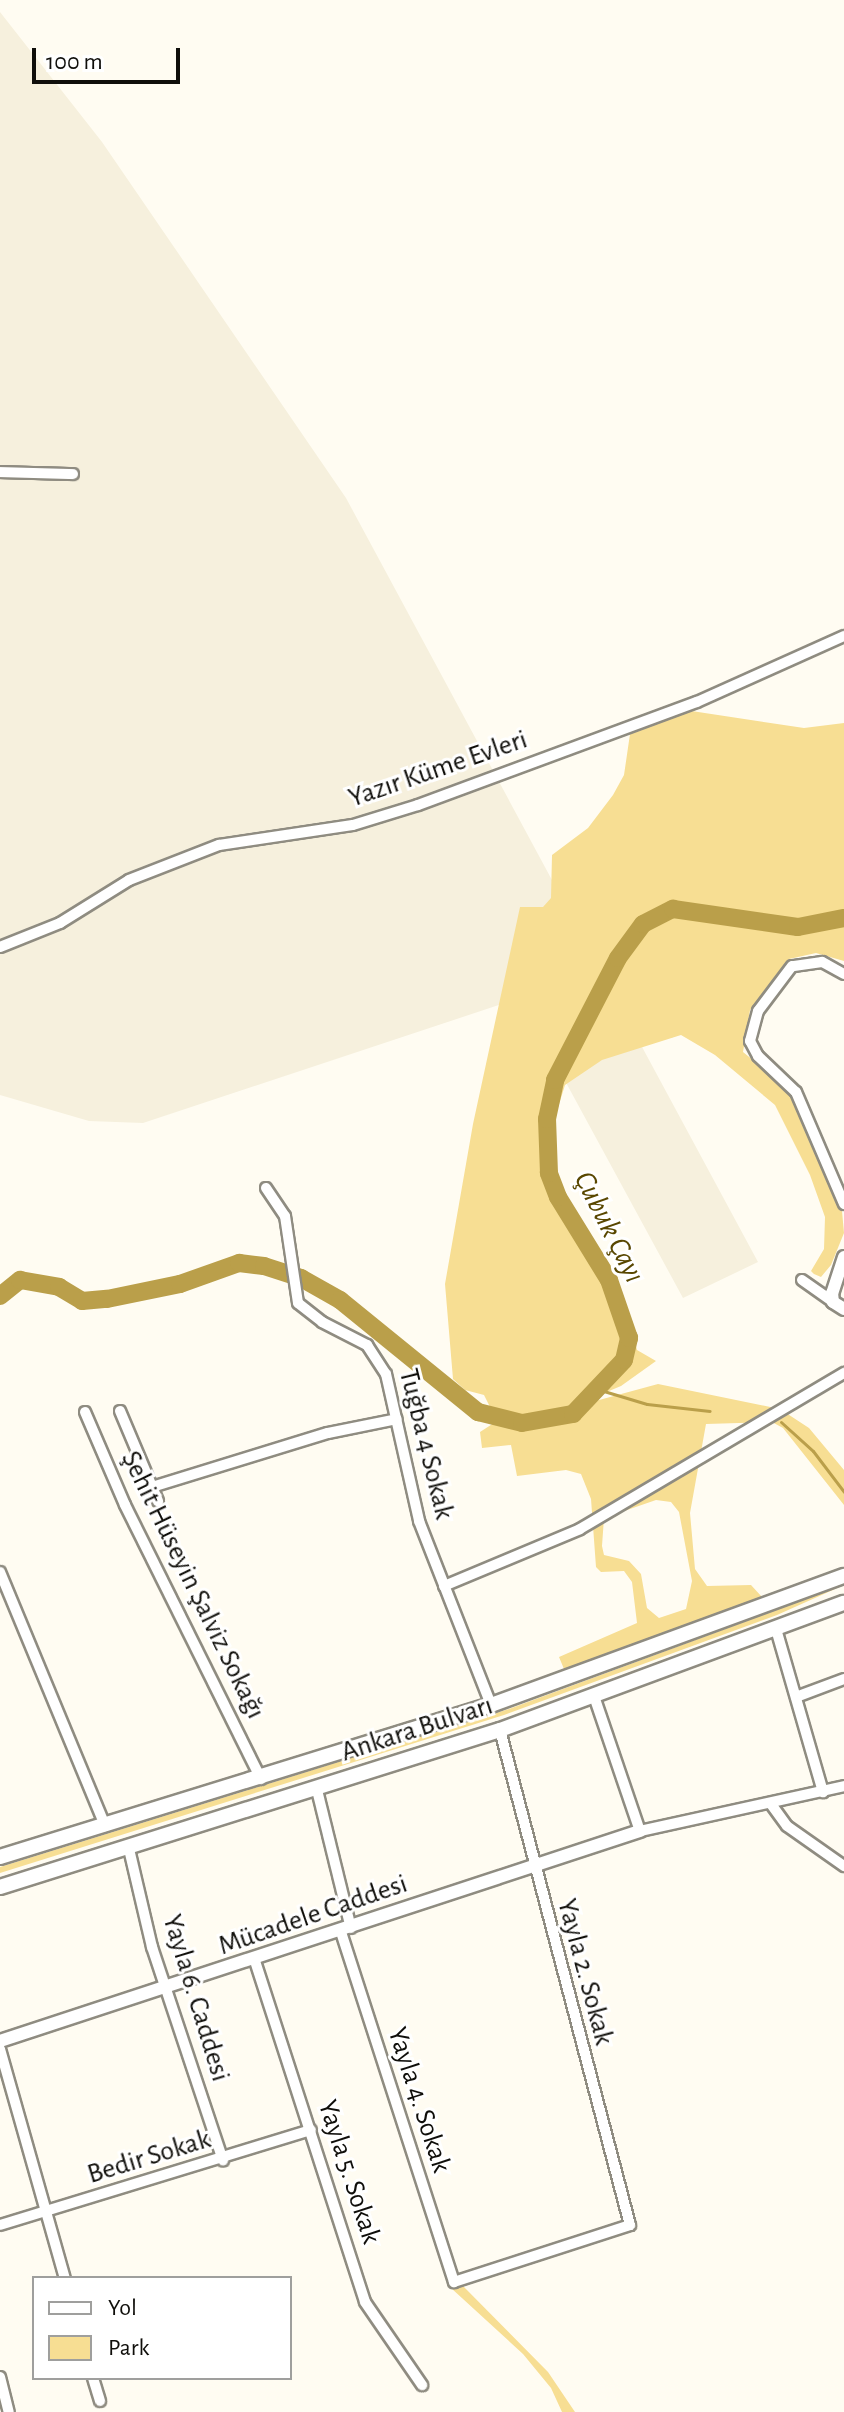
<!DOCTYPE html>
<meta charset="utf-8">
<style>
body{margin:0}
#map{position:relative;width:844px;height:2412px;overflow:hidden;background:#fffcf2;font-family:"Alegreya Sans",sans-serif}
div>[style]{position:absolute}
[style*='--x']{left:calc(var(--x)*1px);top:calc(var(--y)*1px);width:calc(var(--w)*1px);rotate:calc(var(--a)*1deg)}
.built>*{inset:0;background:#f6f0dd}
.green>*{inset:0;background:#f7de93}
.stream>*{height:3px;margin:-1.5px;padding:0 1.5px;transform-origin:1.5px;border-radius:1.5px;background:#ba9f4a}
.river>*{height:18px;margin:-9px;padding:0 9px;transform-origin:9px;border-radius:9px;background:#ba9f4a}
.roads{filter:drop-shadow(2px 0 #8f8c81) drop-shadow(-2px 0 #8f8c81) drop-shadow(0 2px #8f8c81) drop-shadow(0 -2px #8f8c81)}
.minor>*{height:10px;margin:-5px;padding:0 5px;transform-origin:5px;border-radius:5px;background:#fff}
.tertiary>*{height:12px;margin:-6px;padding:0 6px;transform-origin:6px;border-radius:6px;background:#fff}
.secondary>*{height:14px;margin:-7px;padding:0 7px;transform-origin:7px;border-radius:7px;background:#fff}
span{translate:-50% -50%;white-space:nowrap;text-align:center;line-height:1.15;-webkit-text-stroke:6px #fff;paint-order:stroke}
.street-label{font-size:28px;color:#0f0e0a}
.water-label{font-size:30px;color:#594700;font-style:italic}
.legend{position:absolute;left:32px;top:2276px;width:260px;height:104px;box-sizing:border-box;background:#fff;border:2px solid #9f9f9d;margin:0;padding:10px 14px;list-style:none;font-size:24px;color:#0f0e0a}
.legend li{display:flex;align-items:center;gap:16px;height:40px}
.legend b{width:40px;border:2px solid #9f9f9d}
.scale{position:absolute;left:32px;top:48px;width:148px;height:36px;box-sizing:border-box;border:4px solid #0f0e0a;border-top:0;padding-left:10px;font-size:24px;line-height:28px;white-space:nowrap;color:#0f0e0a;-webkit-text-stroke:6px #fff;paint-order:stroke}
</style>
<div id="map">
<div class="built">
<i style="clip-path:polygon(0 12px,102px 142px,346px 498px,758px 1262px,683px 1298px,520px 998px,143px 1123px,89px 1121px,0 1095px)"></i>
</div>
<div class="green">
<i style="clip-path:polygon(evenodd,685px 710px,804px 728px,844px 723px,844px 961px,816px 953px,789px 959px,750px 1010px,743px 1052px,785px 1086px,795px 1103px,842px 1211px,844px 1233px,831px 1265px,821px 1277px,814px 1274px,811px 1271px,824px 1249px,825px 1217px,810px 1175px,775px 1105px,715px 1055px,681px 1035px,602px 1060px,565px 1085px,551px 1130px,556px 1168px,561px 1192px,624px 1301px,637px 1350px,656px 1361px,621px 1386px,566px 1409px,658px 1384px,780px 1409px,809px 1428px,844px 1470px,844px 1505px,783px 1428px,772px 1422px,706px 1424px,690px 1513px,695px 1569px,707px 1586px,751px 1585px,762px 1597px,564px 1669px,559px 1657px,637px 1623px,632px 1582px,624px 1571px,601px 1572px,596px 1567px,591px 1499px,581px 1474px,566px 1470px,517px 1476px,511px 1445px,482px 1448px,480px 1432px,497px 1421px,484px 1395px,465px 1390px,453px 1379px,445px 1284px,473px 1124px,520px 907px,543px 907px,551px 898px,552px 855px,588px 828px,613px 795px,624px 775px,630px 734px,685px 710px,656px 1500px,671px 1502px,679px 1512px,692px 1581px,686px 1609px,659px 1618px,647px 1608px,641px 1574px,629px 1561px,604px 1555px,602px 1546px,604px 1518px,656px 1500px)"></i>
<i style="clip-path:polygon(844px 1585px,777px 1615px,504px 1715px,0 1873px,0 1867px,509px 1709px)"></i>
<i style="clip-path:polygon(463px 2286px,548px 2372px,575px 2412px,562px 2412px,551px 2388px,523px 2354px,451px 2288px)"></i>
</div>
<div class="stream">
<i style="--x:597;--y:1389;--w:52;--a:16.7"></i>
<i style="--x:647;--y:1404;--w:63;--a:6.3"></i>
<i style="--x:781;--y:1422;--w:43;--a:42.2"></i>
<i style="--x:813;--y:1451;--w:51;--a:52.9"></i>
</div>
<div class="river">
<i style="--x:0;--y:1296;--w:26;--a:-39"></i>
<i style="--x:20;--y:1280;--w:40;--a:10"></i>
<i style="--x:59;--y:1287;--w:27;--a:31"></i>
<i style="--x:82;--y:1301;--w:25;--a:-5"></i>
<i style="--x:107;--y:1299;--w:75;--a:-11.6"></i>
<i style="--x:180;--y:1284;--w:63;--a:-19.6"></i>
<i style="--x:239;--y:1263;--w:25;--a:7"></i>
<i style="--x:264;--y:1266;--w:39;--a:18"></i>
<i style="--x:301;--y:1278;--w:45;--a:29.4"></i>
<i style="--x:340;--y:1300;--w:178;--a:39.1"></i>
<i style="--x:478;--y:1412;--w:45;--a:14"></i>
<i style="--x:522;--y:1423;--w:52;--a:-10"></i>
<i style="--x:573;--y:1414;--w:74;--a:-46.6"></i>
<i style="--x:624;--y:1360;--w:23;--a:-77"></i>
<i style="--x:629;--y:1338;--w:61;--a:-109"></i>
<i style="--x:609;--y:1280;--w:97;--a:-121.6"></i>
<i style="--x:558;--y:1197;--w:26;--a:-111"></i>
<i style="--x:549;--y:1173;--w:54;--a:-92.1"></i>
<i style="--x:547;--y:1119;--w:40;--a:-78"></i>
<i style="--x:555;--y:1080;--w:137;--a:-62.7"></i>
<i style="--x:618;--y:958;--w:42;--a:-53.7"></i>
<i style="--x:643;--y:924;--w:34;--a:-27"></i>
<i style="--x:673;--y:909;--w:126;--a:8.2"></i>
<i style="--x:798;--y:927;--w:47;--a:-11.1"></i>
</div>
<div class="roads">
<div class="minor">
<i style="--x:0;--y:472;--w:73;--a:1.6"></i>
<i style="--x:0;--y:947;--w:65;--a:-21.8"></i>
<i style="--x:60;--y:923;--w:81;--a:-31.9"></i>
<i style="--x:129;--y:880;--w:97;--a:-21.3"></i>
<i style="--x:219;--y:845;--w:135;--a:-8.5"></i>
<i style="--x:353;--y:825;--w:68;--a:-17.1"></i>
<i style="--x:418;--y:805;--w:297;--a:-20.3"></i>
<i style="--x:697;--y:702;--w:161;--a:-24.2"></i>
<i style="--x:844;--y:974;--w:25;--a:-151"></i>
<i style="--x:822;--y:962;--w:30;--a:172"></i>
<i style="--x:792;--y:966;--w:56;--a:127.1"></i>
<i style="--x:758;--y:1011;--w:31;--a:105"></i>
<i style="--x:750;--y:1041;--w:17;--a:62"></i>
<i style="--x:758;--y:1056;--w:52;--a:43.5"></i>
<i style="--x:796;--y:1092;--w:122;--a:66.8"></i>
<i style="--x:266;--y:1188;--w:34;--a:56"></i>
<i style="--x:285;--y:1216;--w:88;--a:81.5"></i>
<i style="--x:298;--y:1303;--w:31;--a:38"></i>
<i style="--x:322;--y:1322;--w:51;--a:27.1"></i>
<i style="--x:367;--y:1345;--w:35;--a:57"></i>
<i style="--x:386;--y:1374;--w:151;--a:77.3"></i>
<i style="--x:419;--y:1521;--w:198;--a:68.6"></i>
<i style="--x:802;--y:1280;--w:38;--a:35"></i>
<i style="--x:120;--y:1411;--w:98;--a:67.1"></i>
<i style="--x:85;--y:1412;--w:101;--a:66.7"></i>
<i style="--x:125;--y:1505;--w:306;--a:63.6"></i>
<i style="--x:152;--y:1487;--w:184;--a:-17.1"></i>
<i style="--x:328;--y:1433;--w:70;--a:-11.5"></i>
<i style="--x:0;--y:1572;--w:275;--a:67.5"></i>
<i style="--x:444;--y:1586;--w:147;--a:-22.7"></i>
<i style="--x:580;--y:1529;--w:307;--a:-30.6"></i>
<i style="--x:776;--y:1629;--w:170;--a:73.9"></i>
<i style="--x:594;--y:1696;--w:143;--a:71.2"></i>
<i style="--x:640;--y:1831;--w:209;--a:-12.4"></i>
<i style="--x:796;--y:1697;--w:51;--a:-20.6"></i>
<i style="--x:317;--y:1790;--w:142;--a:76.2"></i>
<i style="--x:771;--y:1804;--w:27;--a:54"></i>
<i style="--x:787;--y:1826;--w:70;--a:35.1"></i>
<i style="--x:129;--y:1849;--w:101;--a:76.8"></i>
<i style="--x:152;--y:1947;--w:225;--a:71.6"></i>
<i style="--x:341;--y:1932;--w:368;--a:72.1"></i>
<i style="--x:454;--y:2282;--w:185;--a:-17.9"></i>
<i style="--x:630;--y:2225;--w:512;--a:-104.72"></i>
<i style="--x:255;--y:1961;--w:358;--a:72.1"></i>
<i style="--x:365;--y:2302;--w:101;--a:55.5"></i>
<i style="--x:0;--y:2049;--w:238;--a:74.2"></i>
<i style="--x:0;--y:2225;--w:325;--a:-17"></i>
<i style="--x:0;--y:2377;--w:36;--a:76"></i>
<i style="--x:93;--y:2378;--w:24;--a:73"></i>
</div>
<div class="tertiary">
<i style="--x:844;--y:1257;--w:38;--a:108"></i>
<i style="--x:832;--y:1293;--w:9;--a:84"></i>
<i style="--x:833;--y:1302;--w:13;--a:32"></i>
<i style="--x:0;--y:2041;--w:674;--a:-18.17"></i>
</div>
<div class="secondary">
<i style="--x:0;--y:1857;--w:514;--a:-17.2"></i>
<i style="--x:491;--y:1705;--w:376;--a:-20.1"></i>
<i style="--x:0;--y:1887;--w:524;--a:-17.43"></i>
<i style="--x:500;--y:1730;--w:367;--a:-20.3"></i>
</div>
</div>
<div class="street-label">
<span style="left:438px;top:769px;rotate:-19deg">Yazır Küme Evleri</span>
<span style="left:426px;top:1444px;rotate:76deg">Tuğba 4 Sokak</span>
<span style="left:193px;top:1585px;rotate:64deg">Şehit Hüseyin Şalviz Sokağı</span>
<span style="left:417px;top:1729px;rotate:-18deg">Ankara Bulvarı</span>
<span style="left:313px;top:1915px;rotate:-19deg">Mücadele Caddesi</span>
<span style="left:585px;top:1972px;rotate:75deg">Yayla 2. Sokak</span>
<span style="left:196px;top:1998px;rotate:73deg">Yayla 6. Caddesi</span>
<span style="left:419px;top:2100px;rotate:72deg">Yayla 4. Sokak</span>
<span style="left:149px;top:2157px;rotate:-17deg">Bedir Sokak</span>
<span style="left:349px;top:2172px;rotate:72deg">Yayla 5. Sokak</span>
</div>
<div class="water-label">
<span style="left:609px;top:1227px;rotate:63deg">Çubuk Çayı</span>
</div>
<ul class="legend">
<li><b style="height:10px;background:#fff"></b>Yol</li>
<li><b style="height:22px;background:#f7de93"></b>Park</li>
</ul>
<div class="scale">100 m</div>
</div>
